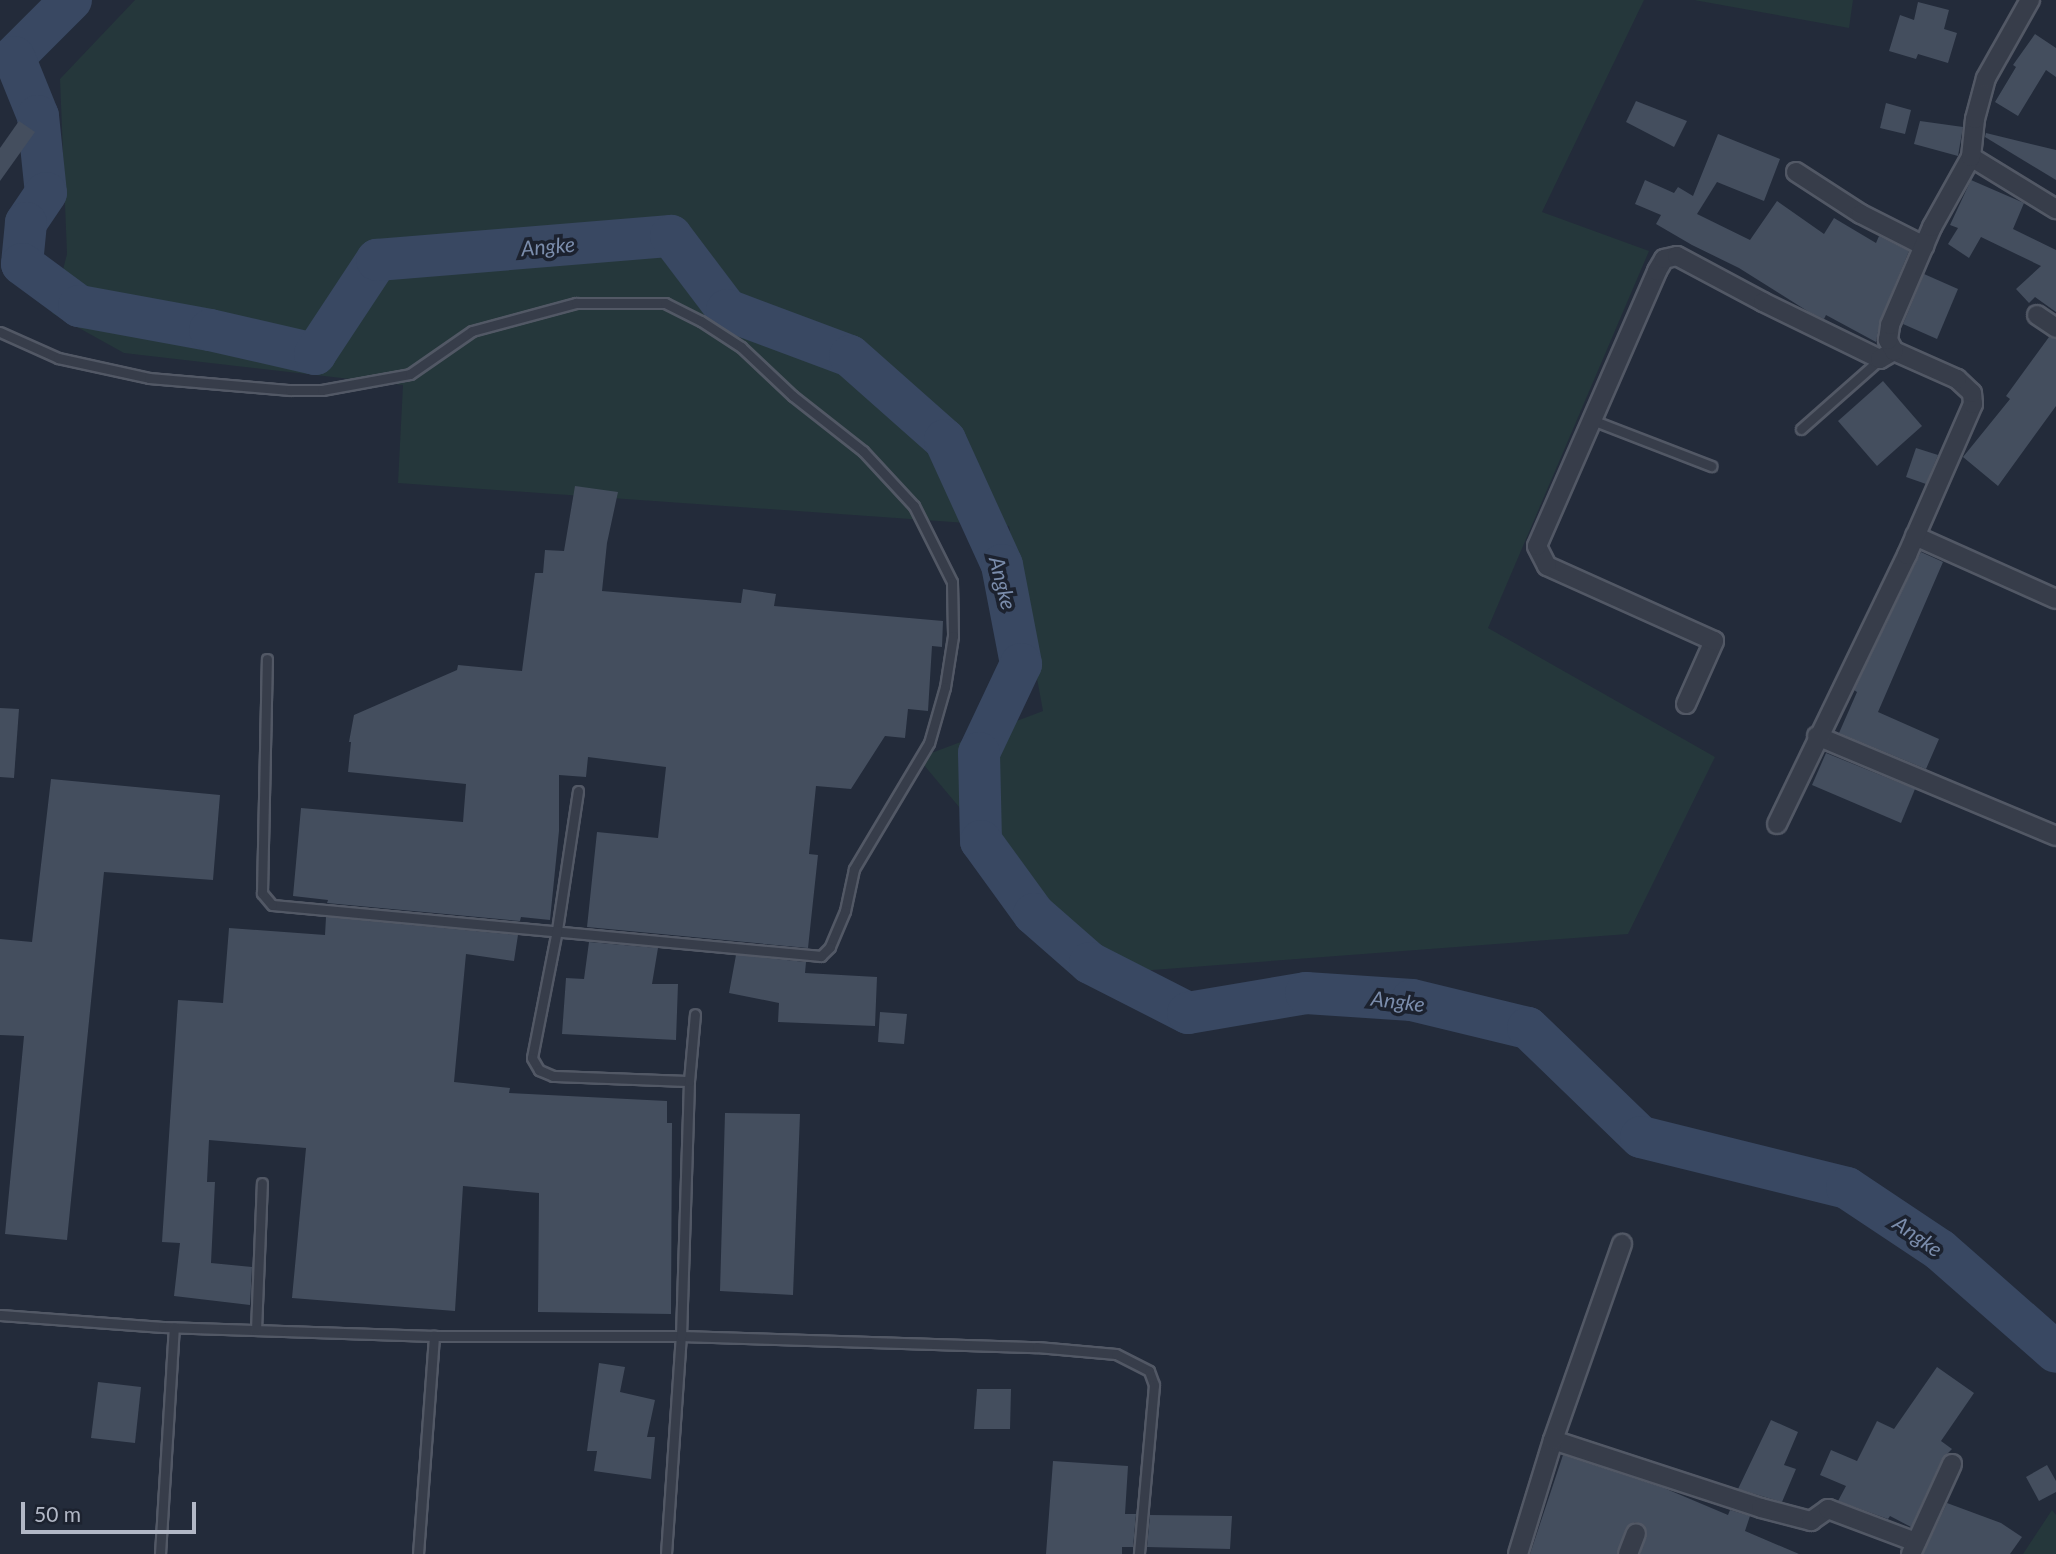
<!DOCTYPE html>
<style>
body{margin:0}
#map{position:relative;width:2056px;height:1554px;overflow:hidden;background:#232b3a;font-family:Lato,sans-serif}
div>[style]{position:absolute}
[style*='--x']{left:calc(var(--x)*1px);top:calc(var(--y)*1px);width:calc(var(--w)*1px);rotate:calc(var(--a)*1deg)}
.green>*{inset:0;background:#25373b}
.river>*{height:42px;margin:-21px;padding:0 21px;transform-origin:21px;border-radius:21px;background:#394862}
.building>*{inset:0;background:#444e5e}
.roads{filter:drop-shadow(2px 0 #525865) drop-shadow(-2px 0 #525865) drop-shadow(0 2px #525865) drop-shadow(0 -2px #525865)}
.service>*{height:9px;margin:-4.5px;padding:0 4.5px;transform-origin:4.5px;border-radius:4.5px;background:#373d4a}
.minor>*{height:18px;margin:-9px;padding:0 9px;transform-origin:9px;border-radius:9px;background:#373d4a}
span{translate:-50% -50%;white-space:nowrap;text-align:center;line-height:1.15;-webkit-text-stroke:7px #1c222f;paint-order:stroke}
.water-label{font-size:21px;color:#7b8dac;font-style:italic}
.scale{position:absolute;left:21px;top:1502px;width:175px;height:32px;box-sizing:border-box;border:4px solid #b2b8c6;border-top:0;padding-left:9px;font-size:21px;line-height:24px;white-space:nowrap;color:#b2b8c6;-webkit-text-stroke:5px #1c222f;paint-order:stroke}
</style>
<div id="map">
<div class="green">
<i style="clip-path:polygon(135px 0,1644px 0,1542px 212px,1649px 251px,1488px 628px,1715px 757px,1628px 934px,1099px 974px,918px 758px,1043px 711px,1009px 526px,398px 483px,403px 385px,124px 353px,52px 313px,67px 254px,60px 79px)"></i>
<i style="clip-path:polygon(1694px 0,1853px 0,1849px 28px)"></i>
<i style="clip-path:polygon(2052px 1510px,2056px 1515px,2056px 1554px,2023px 1554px)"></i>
</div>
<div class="river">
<i style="--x:71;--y:0;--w:81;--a:135"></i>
<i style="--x:14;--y:57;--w:64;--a:67.9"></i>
<i style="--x:38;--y:116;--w:77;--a:84.1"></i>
<i style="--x:46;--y:193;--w:36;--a:124"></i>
<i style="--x:26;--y:223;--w:41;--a:95.6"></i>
<i style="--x:22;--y:264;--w:71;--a:36.4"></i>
<i style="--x:79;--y:306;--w:133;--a:10.4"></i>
<i style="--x:210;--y:330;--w:108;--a:12.9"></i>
<i style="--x:315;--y:354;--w:113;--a:-56.6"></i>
<i style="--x:377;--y:260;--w:295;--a:-4.7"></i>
<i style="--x:671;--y:236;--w:93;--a:52.9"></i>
<i style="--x:727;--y:310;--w:131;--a:20.5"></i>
<i style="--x:850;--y:356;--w:127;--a:41.5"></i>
<i style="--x:945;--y:440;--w:137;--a:65.5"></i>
<i style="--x:1002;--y:565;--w:101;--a:79.1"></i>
<i style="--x:1021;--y:664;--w:98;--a:115.3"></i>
<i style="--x:979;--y:753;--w:88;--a:88.7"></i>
<i style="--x:981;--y:841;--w:90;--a:54"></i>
<i style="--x:1034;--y:914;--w:74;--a:41.2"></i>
<i style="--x:1090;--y:963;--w:110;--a:27"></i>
<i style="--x:1188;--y:1013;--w:120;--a:-9.6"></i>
<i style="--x:1306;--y:993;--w:106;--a:3.8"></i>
<i style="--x:1412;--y:1000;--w:119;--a:13.6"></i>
<i style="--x:1528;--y:1028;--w:157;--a:44"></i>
<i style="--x:1641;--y:1137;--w:212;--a:13.9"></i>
<i style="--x:1847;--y:1188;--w:112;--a:33.7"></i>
<i style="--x:1940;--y:1250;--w:154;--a:41.3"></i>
</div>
<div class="building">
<i style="clip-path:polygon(1918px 2px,1949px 10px,1944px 29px,1957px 33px,1948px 63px,1918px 54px,1916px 59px,1889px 51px,1900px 15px,1914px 20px)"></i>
<i style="clip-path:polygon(2035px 34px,2056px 48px,2056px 77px,2046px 70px,2018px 116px,1995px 102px,2016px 67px,2013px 65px)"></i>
<i style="clip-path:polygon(1636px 101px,1687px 121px,1674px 147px,1626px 122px)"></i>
<i style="clip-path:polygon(1886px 103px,1911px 110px,1905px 134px,1880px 128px)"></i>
<i style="clip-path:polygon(19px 121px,35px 132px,0 181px,0 148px)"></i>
<i style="clip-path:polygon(1920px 121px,1963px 127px,1958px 156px,1914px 144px)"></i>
<i style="clip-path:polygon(1986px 133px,2056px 150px,2056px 180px,1985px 137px)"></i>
<i style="clip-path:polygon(1718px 134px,1780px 159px,1764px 201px,1717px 182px,1697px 214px,1750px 240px,1777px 201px,1824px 234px,1834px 218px,1876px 243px,1879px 236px,1909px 251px,1880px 321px,1876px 342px,1826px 315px,1824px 319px,1809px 312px,1739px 268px,1692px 245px,1656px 224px,1661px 215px,1635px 204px,1645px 180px,1674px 193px,1678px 187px,1693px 196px)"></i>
<i style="clip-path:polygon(1971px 180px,2024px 203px,2013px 229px,2056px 250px,2056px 312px,2035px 297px,2029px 303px,2016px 289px,2041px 266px,1981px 237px,1969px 258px,1948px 244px,1958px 228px,1950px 225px)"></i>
<i style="clip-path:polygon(1924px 274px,1958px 289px,1937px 339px,1903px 324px)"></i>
<i style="clip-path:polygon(2049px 337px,2056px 339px,2056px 406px,1998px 486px,1963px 457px,2010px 399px,2006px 396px)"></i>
<i style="clip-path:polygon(1883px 381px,1922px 426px,1877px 466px,1838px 421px)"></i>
<i style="clip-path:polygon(1916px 448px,1938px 455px,1926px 484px,1906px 477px)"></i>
<i style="clip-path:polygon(575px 486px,618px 492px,607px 543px,602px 591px,741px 603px,743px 589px,776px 594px,774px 606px,943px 621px,942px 647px,932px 646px,928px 711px,908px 709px,905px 738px,885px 736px,851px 789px,816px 786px,809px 854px,818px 855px,808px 948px,587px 927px,597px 832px,658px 838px,666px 767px,588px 757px,586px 777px,559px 775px,559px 831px,550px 920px,521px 917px,520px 921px,327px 903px,328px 900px,293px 896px,301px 808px,463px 822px,466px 784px,348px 772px,351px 742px,349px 742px,354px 715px,457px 670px,458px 665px,522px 671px,535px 573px,543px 573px,545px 550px,564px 551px)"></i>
<i style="clip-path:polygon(1921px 552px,1943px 562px,1878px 712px,1939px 739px,1926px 769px,1839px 733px,1857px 692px,1854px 690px)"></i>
<i style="clip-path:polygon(0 708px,19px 709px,14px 778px,0 777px)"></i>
<i style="clip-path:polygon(1826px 753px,1915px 789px,1901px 823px,1812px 785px)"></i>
<i style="clip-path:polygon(51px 779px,220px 795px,213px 880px,104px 872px,67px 1240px,5px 1234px,24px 1036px,0 1035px,0 939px,32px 942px)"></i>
<i style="clip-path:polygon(326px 917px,518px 935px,514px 961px,466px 954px,454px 1082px,510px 1088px,509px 1093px,667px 1101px,667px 1123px,672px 1123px,671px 1314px,538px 1312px,539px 1193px,463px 1186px,455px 1311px,292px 1298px,306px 1148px,209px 1140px,207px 1182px,215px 1182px,211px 1263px,252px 1267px,250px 1305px,174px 1296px,180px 1243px,162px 1242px,178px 1000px,223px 1003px,229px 928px,325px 935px)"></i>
<i style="clip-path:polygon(589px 942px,658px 948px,652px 984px,678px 984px,676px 1040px,562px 1034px,566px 978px,584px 979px)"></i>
<i style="clip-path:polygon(736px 955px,806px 962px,805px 973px,877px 977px,875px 1026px,778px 1022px,779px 1003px,729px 993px)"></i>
<i style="clip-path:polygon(880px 1012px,907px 1014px,904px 1044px,878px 1042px)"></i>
<i style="clip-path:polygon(725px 1113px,800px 1114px,793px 1295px,720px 1291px)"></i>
<i style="clip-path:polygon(599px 1363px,625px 1367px,620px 1392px,655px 1400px,647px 1437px,655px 1437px,651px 1479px,594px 1471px,597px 1451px,587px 1451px)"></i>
<i style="clip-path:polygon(1937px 1367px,1974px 1393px,1941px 1441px,1952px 1449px,1942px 1459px,1911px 1527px,1890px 1516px,1888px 1519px,1838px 1501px,1846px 1486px,1820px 1475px,1831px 1450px,1857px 1461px,1877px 1421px,1894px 1429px)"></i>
<i style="clip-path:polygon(98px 1382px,141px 1387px,135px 1443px,91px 1438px)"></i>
<i style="clip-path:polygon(977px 1389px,1011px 1389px,1010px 1429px,974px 1429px)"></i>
<i style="clip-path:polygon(1771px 1420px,1798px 1432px,1784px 1465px,1796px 1469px,1782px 1502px,1738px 1489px)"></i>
<i style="clip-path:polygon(1563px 1455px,1664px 1488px,1728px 1515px,1730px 1510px,1750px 1516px,1745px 1531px,1799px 1554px,1640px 1554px,1647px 1532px,1644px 1525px,1635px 1522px,1626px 1528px,1617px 1554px,1530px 1554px)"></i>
<i style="clip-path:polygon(1053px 1461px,1128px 1466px,1125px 1514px,1136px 1514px,1133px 1547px,1122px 1547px,1122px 1554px,1046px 1554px)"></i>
<i style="clip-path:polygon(2047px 1465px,2056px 1481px,2056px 1492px,2039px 1501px,2026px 1477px)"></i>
<i style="clip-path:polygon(1947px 1503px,2001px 1523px,2022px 1537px,2010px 1554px,1923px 1554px)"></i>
<i style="clip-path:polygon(1150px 1515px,1232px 1516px,1230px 1549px,1147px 1547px)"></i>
</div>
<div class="roads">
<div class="service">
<i style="--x:0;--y:332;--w:64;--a:24.1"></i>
<i style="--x:58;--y:358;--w:93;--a:12.4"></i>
<i style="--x:149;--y:378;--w:142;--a:4.9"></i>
<i style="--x:290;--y:390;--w:32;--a:0"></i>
<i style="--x:322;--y:390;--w:89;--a:-10.3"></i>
<i style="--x:410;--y:374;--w:75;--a:-34.7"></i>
<i style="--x:472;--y:331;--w:108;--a:-15.1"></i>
<i style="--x:576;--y:303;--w:89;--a:0"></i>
<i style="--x:665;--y:303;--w:40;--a:26.6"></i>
<i style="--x:701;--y:321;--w:48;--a:33"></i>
<i style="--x:741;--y:347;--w:71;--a:43.3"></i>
<i style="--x:793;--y:396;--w:89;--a:38.2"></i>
<i style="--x:863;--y:451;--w:75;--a:47.2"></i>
<i style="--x:914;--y:506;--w:85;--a:63.4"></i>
<i style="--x:952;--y:582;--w:54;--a:88.9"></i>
<i style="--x:953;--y:636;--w:52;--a:98.9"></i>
<i style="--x:945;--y:687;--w:58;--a:105.9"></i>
<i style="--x:929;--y:743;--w:147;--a:120.8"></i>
<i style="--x:854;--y:869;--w:43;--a:102.1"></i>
<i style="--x:845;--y:911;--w:39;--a:113"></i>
<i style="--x:830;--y:947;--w:13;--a:135"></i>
<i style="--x:821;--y:956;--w:551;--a:-174.69"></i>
<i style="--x:272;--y:905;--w:16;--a:-130"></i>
<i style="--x:262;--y:893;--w:234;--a:-88.8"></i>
<i style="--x:1592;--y:420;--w:128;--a:21.1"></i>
<i style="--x:1801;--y:429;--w:106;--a:-41.5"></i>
<i style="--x:578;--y:791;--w:141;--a:98.6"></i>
<i style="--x:557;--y:930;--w:130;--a:101.1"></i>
<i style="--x:532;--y:1058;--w:14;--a:60"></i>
<i style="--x:539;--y:1070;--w:15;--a:23"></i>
<i style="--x:553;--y:1076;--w:136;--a:2.1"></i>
<i style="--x:0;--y:1315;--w:163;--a:4.2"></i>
<i style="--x:163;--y:1327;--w:271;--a:1.9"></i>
<i style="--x:434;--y:1336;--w:247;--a:0"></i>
<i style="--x:681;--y:1336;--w:356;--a:1.8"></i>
<i style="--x:1037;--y:1347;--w:79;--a:5.1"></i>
<i style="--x:1116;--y:1354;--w:37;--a:27"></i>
<i style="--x:1149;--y:1371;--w:15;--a:70"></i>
<i style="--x:1154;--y:1385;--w:170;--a:95.1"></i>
<i style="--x:256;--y:1330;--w:147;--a:-87.7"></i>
<i style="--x:160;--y:1554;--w:227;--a:-86.5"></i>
<i style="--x:418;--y:1554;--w:219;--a:-85.8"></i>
<i style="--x:666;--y:1554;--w:219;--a:-86.1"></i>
<i style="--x:681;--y:1336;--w:255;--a:-88.2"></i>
<i style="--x:689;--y:1081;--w:67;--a:-84.9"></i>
</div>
<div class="minor">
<i style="--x:1971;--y:157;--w:100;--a:31.5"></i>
<i style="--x:1796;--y:172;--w:77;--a:32.9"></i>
<i style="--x:1861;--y:214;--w:71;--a:26.9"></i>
<i style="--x:2037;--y:315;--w:23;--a:34"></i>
<i style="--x:1915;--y:536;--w:154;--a:24.1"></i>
<i style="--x:1686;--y:704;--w:69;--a:-66"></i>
<i style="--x:1714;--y:641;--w:183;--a:-155.8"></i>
<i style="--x:1547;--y:566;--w:22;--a:-117"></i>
<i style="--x:1537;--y:546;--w:300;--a:-66.4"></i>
<i style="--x:1657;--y:271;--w:14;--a:-60"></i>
<i style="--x:1664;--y:259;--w:13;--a:-13"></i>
<i style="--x:1677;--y:256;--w:98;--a:28.1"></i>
<i style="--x:1763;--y:302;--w:130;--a:26"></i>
<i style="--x:1880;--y:359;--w:16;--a:-30"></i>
<i style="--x:1817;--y:736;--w:259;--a:22.7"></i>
<i style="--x:1777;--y:824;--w:299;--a:-64.2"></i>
<i style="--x:1907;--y:555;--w:165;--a:-66.4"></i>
<i style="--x:1973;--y:404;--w:11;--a:-95"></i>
<i style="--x:1972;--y:393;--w:21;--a:-137"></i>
<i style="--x:1957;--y:379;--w:69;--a:-156"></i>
<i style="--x:1894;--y:351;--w:13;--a:-119"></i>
<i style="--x:1888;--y:340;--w:15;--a:-82"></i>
<i style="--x:1890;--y:325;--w:107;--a:-66.8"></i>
<i style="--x:1932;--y:227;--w:80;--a:-60.9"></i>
<i style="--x:1971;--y:157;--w:38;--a:-84"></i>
<i style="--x:1975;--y:119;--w:42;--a:-75"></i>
<i style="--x:1986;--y:78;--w:90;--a:-60.6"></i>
<i style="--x:1553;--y:1440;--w:219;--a:18.1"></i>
<i style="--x:1761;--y:1508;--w:52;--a:14.6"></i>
<i style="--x:1811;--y:1521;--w:21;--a:-35"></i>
<i style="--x:1828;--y:1509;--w:94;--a:20.6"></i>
<i style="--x:1518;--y:1554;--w:119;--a:-72.9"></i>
<i style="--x:1553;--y:1440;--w:208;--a:-70.6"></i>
<i style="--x:1628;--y:1554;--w:22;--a:-69"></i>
<i style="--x:1911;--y:1554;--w:99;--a:-65.5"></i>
</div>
</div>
<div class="water-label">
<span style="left:548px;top:246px;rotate:-5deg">Angke</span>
<span style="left:1003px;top:583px;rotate:76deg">Angke</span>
<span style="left:1398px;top:1001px;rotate:7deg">Angke</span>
<span style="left:1918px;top:1236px;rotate:35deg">Angke</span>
</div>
<div class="scale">50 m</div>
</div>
